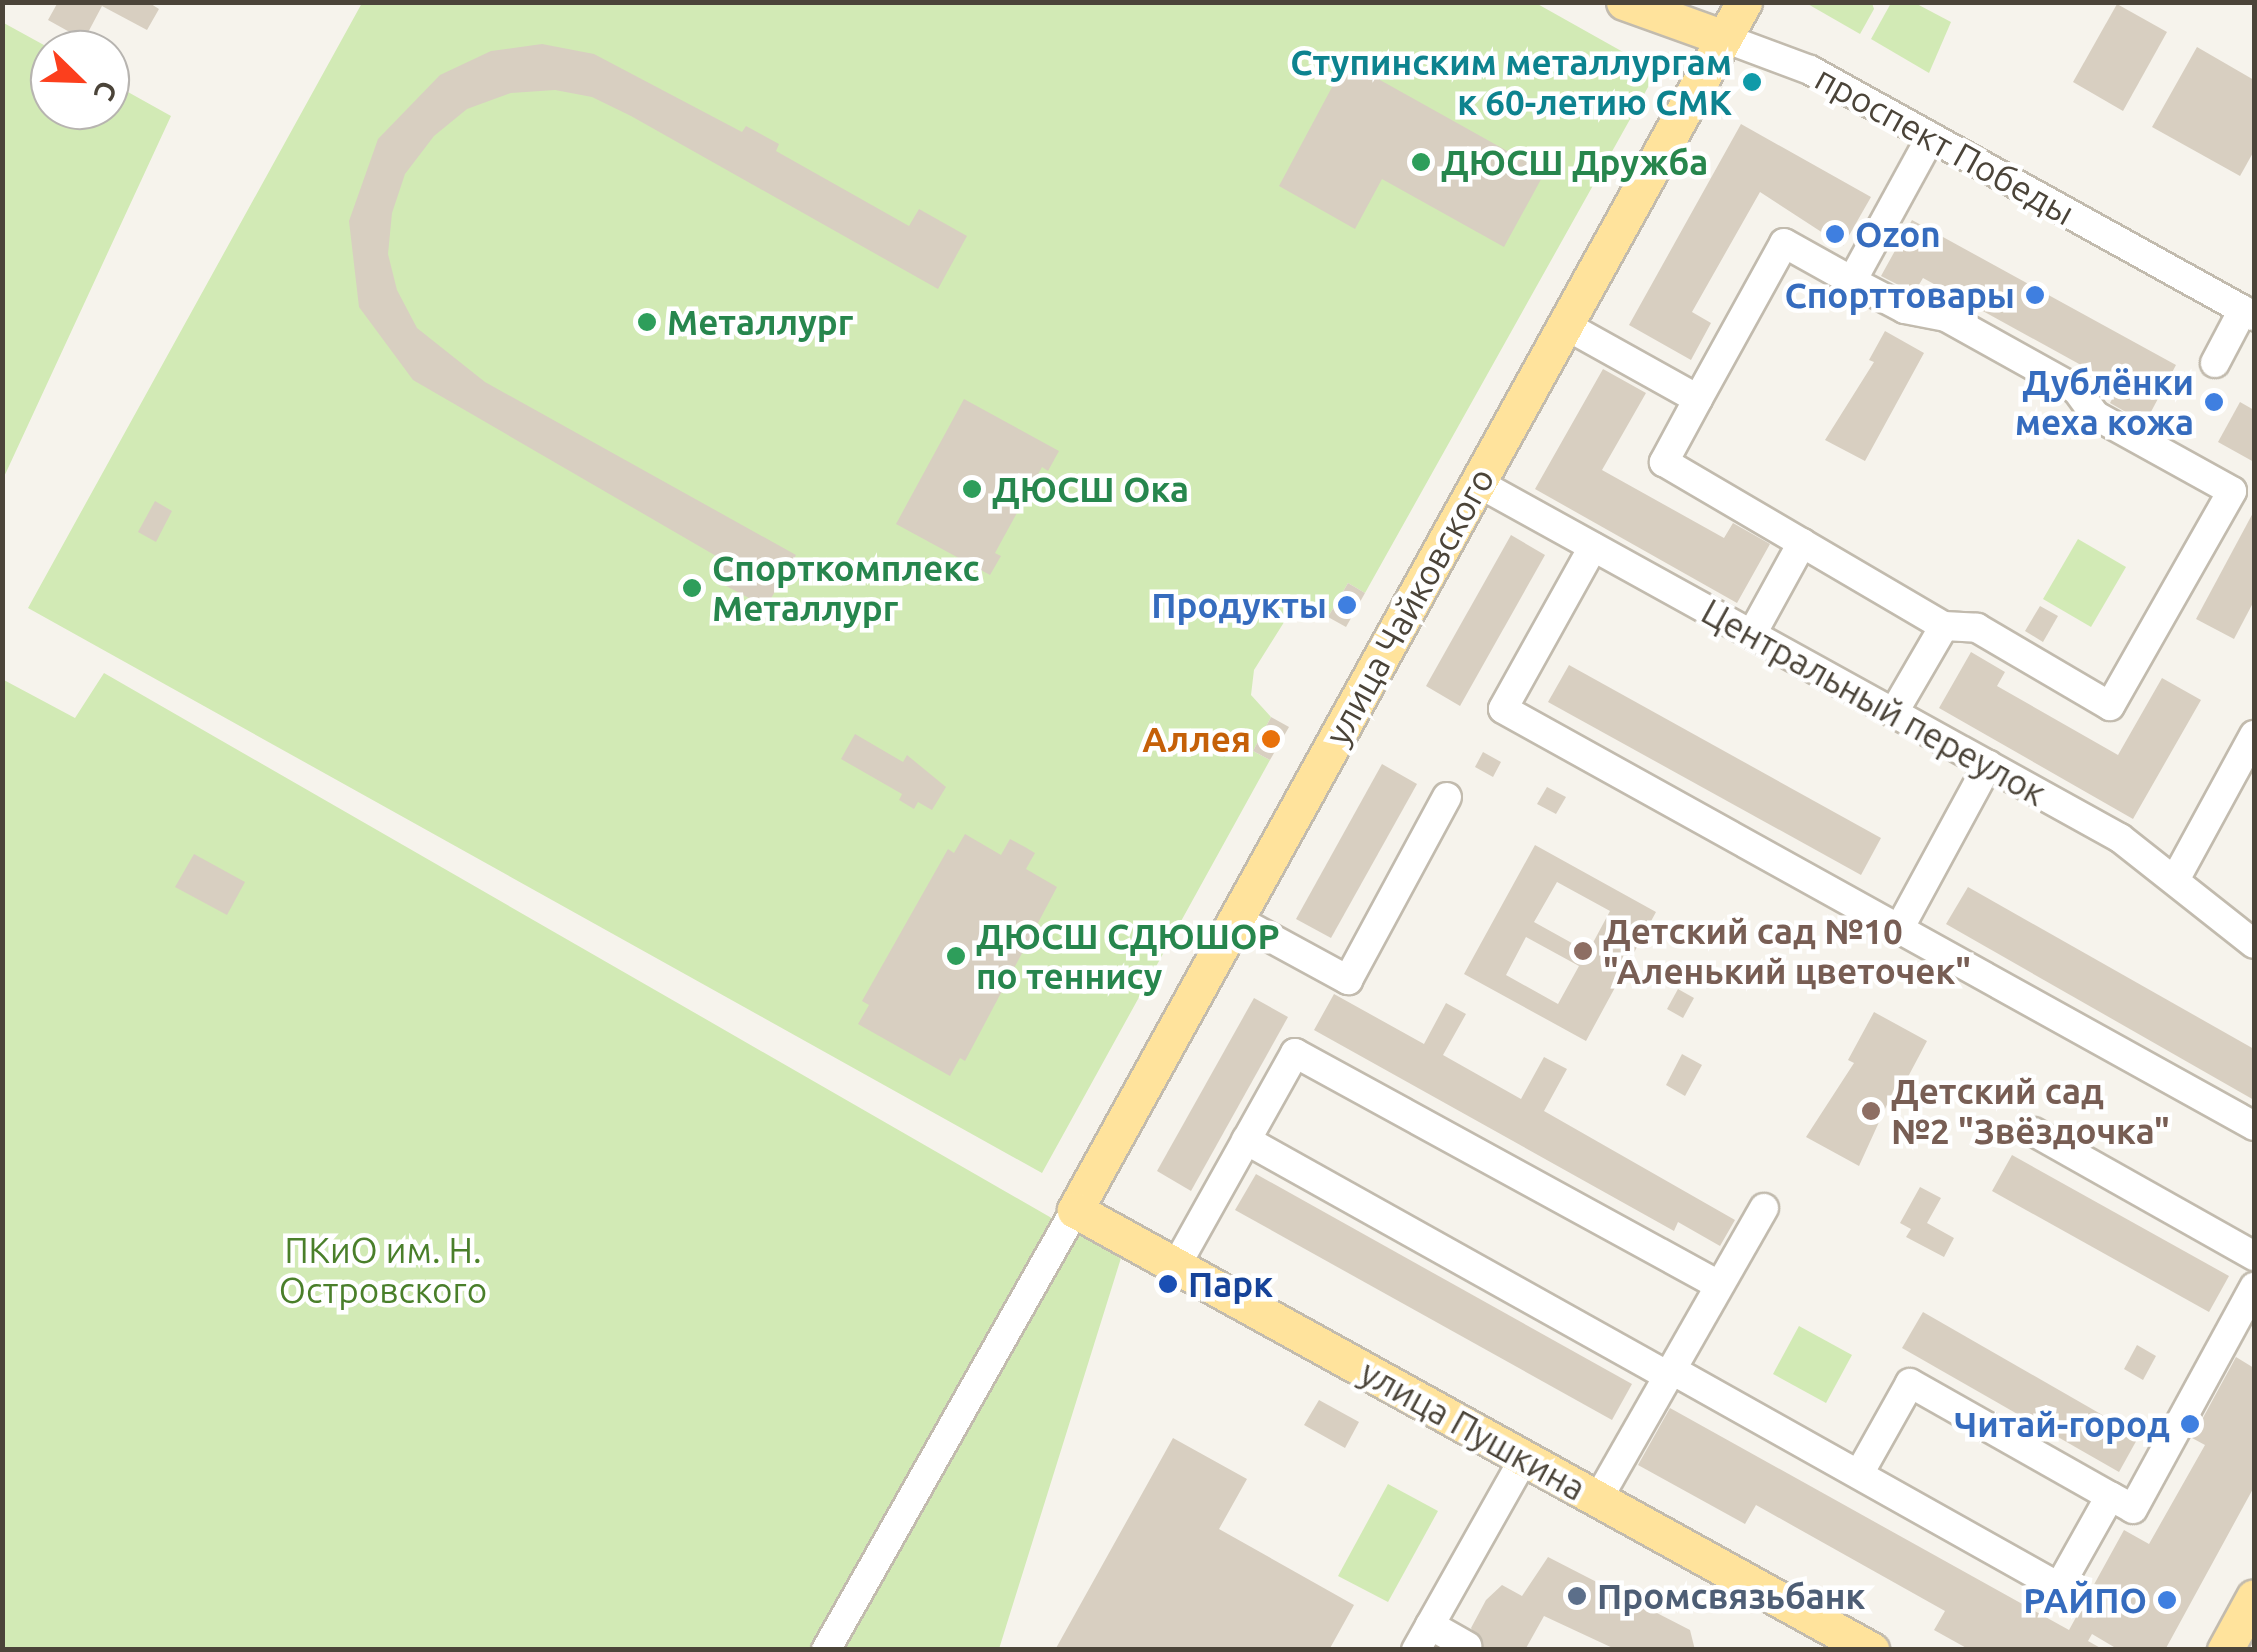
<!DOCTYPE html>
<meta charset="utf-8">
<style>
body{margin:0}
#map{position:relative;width:2257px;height:1652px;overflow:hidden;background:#f6f3ec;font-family:Ubuntu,sans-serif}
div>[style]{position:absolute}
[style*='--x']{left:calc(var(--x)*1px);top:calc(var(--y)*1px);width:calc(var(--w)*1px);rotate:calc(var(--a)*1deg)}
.green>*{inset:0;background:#d2eab5}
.building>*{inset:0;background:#d8cfc1}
.roads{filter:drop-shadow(2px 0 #c2bbae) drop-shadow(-2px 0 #c2bbae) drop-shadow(0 2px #c2bbae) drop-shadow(0 -2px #c2bbae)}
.minor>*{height:28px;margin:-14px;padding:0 14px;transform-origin:14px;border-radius:14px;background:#fff}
.major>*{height:35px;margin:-17.5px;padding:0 17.5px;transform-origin:17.5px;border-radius:17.5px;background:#ffe39c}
.dots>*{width:28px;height:28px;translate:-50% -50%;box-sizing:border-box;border:5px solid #fff;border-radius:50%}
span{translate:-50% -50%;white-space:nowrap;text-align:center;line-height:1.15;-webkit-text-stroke:9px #fff;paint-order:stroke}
.culture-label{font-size:35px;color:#0d838f;font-weight:700}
.right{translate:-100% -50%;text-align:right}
.street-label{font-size:35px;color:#4b4439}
.leisure-label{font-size:35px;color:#27864d;font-weight:700}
.left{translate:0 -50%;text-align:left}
.shop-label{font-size:35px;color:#366cbe;font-weight:700}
.food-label{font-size:35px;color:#c56008;font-weight:700}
.education-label{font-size:35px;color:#785e54;font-weight:700}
.park-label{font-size:35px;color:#4a7f2a}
.transit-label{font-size:35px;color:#164399;font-weight:700}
.service-label{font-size:35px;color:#4e5e75;font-weight:700}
.frame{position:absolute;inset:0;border:5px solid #4b4439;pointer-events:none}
.north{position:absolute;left:30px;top:30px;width:100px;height:100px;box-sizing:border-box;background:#fff;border:2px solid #b7b4b0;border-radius:50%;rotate:113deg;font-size:28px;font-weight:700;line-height:40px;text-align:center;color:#4b4439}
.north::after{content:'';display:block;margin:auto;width:35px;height:45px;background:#fc3f1d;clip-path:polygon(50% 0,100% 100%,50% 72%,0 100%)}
</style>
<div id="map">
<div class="green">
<i style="clip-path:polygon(1534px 2px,1648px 66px,1652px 80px,1365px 593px,1348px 583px,1328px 617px,1308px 610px,1286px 619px,1254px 670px,1251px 695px,1271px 717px,1253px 751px,1270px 760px,1042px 1173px,28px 608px,362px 3px)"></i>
<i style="clip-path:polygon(1806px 3px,1872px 3px,1874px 9px,1860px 34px)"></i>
<i style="clip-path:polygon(1891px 3px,1915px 3px,1951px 22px,1929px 73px,1871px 39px)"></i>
<i style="clip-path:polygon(2px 22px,53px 50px,50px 110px,110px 110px,110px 82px,171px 116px,3px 479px)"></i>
<i style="clip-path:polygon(2078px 539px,2126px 567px,2091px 627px,2043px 599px)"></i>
<i style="clip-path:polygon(104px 673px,1121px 1258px,999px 1649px,3px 1649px,2px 679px,75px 718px)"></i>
<i style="clip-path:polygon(1799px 1326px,1852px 1355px,1826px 1403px,1773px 1374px)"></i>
<i style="clip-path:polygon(1388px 1484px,1438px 1511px,1388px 1602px,1338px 1576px)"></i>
</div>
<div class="building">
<i style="clip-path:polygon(58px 2px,148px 2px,159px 9px,147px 30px,102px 6px,84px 40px,48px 20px)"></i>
<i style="clip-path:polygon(2117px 4px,2167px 32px,2123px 111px,2073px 82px)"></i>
<i style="clip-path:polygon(542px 44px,594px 54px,742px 132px,746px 126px,779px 144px,776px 151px,909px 226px,919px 209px,967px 236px,938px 289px,631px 116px,592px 97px,555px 90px,511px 93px,467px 109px,434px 136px,405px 174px,392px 213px,388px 254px,397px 290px,417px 328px,485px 382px,796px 555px,766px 607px,713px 579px,723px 560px,413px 380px,359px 307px,349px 221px,378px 139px,440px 75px,491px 51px)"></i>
<i style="clip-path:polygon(2197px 47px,2254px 80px,2254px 151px,2240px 176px,2152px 127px)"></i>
<i style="clip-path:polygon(1346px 61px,1545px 172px,1504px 247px,1382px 179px,1355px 229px,1279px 186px)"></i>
<i style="clip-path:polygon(1741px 124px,1871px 197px,1843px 246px,1760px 192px,1692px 312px,1711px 323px,1691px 360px,1629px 325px)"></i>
<i style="clip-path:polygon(1912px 220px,2176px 365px,2145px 423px,2110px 403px,2119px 386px,1923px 278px,1914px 293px,1881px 276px)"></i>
<i style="clip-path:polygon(1885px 331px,1924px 353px,1865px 461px,1825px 440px,1874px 362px,1869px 360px)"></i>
<i style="clip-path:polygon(1603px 369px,1646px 393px,1602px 470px,1724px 538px,1733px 523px,1770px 544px,1737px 603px,1535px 489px)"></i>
<i style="clip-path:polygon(964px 399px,1059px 451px,1048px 471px,1042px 467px,995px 553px,1001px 556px,990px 575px,896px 524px)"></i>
<i style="clip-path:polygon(2240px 402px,2254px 410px,2254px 462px,2218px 442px)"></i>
<i style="clip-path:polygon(155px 501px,172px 511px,156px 542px,138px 532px)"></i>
<i style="clip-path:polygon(2254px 511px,2254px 601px,2234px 639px,2196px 619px)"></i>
<i style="clip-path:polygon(1511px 535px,1545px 555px,1460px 706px,1426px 686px)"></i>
<i style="clip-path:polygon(1348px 583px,1365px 593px,1346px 627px,1328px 617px)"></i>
<i style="clip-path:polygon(2040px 606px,2058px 616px,2043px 642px,2025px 631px)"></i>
<i style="clip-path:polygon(1971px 652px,2005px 672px,1997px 686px,2118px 755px,2162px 678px,2201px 700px,2133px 819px,1939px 708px)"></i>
<i style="clip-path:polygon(1569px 665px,1881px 838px,1861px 875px,1548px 702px)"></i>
<i style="clip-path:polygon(1271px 717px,1289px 727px,1270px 760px,1253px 751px)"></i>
<i style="clip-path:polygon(855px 734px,903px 762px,907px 755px,946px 787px,932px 810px,918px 802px,914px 809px,899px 800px,902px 794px,841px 759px)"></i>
<i style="clip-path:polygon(1483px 752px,1501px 762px,1493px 777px,1475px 767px)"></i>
<i style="clip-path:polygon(1382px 764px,1417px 784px,1331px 938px,1296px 919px)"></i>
<i style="clip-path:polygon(1547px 787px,1566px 797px,1556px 814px,1537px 804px)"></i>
<i style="clip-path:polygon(965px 834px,1001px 855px,1010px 839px,1025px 847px,1035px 853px,1026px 869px,1057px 887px,965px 1061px,960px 1058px,950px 1076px,858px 1024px,869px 1005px,862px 1001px,948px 849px,954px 853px)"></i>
<i style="clip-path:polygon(evenodd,1535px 845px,1656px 912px,1586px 1041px,1464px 974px,1535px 845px,1557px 882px,1610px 911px,1588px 952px,1534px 922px,1557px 882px,1535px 845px,1526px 937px,1579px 966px,1558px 1004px,1506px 975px,1526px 937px)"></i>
<i style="clip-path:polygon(194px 854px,245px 882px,227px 915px,175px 887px)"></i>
<i style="clip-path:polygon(1968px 887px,2254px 1049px,2254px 1100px,1946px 924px)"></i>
<i style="clip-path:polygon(1678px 989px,1694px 998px,1683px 1018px,1667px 1009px)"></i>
<i style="clip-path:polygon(1334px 994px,1424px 1044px,1446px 1003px,1466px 1014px,1443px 1055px,1521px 1099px,1544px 1057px,1567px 1069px,1544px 1111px,1735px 1220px,1720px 1246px,1678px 1222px,1674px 1231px,1314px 1030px)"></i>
<i style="clip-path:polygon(1254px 998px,1288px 1017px,1191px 1191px,1157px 1171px)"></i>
<i style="clip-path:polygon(1874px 1012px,1927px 1041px,1901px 1090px,1895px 1087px,1859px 1166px,1806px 1137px,1854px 1063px,1848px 1060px)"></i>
<i style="clip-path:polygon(1682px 1054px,1702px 1065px,1685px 1096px,1666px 1085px)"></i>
<i style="clip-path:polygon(2012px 1155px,2229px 1276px,2209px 1312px,1992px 1191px)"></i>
<i style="clip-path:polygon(1256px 1174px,1632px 1384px,1612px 1420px,1235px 1210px)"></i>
<i style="clip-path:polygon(1920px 1187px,1941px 1198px,1927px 1223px,1954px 1238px,1944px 1257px,1906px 1237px,1911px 1229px,1900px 1223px)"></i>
<i style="clip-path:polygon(1923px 1312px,2139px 1436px,2119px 1472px,1902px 1348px)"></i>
<i style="clip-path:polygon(2137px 1345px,2156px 1356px,2143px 1380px,2124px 1369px)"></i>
<i style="clip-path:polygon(2236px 1357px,2254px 1368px,2254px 1487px,2165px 1650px,2119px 1650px,2092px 1634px,2088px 1641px,2104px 1650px,1970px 1650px,1934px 1630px,1945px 1611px,1756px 1505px,1745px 1524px,1638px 1465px,1670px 1408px,2069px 1630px,2124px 1530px,2149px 1544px,2205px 1445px,2192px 1438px)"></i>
<i style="clip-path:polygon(1319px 1400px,1359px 1422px,1345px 1448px,1304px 1425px)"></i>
<i style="clip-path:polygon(1173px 1438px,1247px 1479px,1219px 1529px,1354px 1605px,1329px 1650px,1055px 1650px)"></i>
<i style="clip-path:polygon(1548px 1557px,1690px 1630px,1695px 1650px,1617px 1650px,1544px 1616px,1525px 1650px,1484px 1650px,1471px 1628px,1486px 1600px,1502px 1585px,1522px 1596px)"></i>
</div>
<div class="roads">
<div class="minor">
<i style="--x:1724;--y:38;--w:92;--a:20.4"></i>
<i style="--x:1810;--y:70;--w:508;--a:28.99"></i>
<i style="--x:1565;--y:325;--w:152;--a:29.1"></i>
<i style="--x:1698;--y:399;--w:72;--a:118.4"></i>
<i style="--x:1664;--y:462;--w:324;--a:30.4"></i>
<i style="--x:1944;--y:626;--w:33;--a:3"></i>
<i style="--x:1977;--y:628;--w:154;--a:30.4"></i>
<i style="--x:2110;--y:706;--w:247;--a:-60.4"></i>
<i style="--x:2232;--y:491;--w:157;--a:-151"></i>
<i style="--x:2095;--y:415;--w:31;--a:-126"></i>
<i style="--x:2077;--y:390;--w:150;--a:-150.9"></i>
<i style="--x:1946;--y:317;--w:42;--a:-169"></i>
<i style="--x:1905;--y:309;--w:60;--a:-152.2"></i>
<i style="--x:1852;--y:281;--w:164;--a:-61.3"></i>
<i style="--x:2215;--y:363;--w:60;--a:-62.2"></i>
<i style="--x:1698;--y:399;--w:178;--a:-61.1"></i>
<i style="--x:1784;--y:243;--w:78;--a:29.2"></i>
<i style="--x:1478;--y:483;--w:734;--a:28.94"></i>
<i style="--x:2120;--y:838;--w:171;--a:38.3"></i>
<i style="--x:1593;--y:547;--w:185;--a:119.1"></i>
<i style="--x:1503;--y:709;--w:859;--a:29.04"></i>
<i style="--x:1752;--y:634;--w:104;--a:-61.2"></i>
<i style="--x:1894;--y:712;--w:99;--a:-59.8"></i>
<i style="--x:2176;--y:878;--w:163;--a:-61.4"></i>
<i style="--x:1236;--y:919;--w:128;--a:28.6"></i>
<i style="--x:1348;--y:980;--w:208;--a:-61.6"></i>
<i style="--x:1899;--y:929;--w:187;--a:-61.5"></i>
<i style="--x:2034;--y:1132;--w:253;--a:29.4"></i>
<i style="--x:1246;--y:1140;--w:484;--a:29.2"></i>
<i style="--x:1176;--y:1266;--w:244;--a:-60.8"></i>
<i style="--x:1295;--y:1053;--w:483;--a:28.7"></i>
<i style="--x:1672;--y:1370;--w:444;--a:29.3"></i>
<i style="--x:2059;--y:1587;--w:104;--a:-60.7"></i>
<i style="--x:2110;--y:1496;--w:26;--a:29"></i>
<i style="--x:2133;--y:1509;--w:253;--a:-61.4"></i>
<i style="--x:1859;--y:1474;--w:104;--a:-60.7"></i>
<i style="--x:1910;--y:1383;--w:230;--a:29.5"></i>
<i style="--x:1598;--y:1499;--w:335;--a:-60.3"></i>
<i style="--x:1430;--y:1625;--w:43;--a:29.6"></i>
<i style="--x:826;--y:1650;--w:506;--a:-60.49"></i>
<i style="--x:1416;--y:1650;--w:220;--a:-60.6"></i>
</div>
<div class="major">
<i style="--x:1624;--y:2;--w:106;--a:19.8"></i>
<i style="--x:1744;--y:2;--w:1381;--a:118.98"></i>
<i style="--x:1075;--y:1210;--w:910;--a:28.93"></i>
<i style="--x:2225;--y:1650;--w:60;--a:-61.3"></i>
</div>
</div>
<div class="dots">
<i style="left:1752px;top:82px;background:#0f9aa8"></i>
<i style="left:1421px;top:162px;background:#2e9e5b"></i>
<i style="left:1835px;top:234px;background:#3f7fe0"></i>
<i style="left:2035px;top:295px;background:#3f7fe0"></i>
<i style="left:647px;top:322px;background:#2e9e5b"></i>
<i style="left:2214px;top:402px;background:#3f7fe0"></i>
<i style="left:972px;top:489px;background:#2e9e5b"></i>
<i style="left:692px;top:588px;background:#2e9e5b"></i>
<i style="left:1347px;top:605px;background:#3f7fe0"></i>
<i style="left:1271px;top:739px;background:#e8710a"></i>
<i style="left:1583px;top:951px;background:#8d6e63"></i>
<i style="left:956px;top:956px;background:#2e9e5b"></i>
<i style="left:1871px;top:1111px;background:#8d6e63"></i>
<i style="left:1168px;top:1284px;background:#1a4fb4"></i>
<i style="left:2190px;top:1424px;background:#3f7fe0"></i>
<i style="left:1577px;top:1596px;background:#5c6f8a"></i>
<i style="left:2167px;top:1600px;background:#3f7fe0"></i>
</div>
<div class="culture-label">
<span class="right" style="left:1732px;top:82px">Ступинским металлургам<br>к 60-летию СМК</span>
</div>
<div class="street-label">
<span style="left:1945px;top:145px;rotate:29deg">проспект Победы</span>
<span style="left:1409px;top:606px;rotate:-61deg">улица Чайковского</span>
<span style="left:1874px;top:702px;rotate:29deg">Центральный переулок</span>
<span style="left:1473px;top:1430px;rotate:29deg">улица Пушкина</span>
</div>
<div class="leisure-label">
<span class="left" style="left:1441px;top:162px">ДЮСШ Дружба</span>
<span class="left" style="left:667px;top:322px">Металлург</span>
<span class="left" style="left:992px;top:489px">ДЮСШ Ока</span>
<span class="left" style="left:712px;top:588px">Спорткомплекс<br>Металлург</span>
<span class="left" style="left:976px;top:956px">ДЮСШ СДЮШОР<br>по теннису</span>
</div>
<div class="shop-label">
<span class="left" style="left:1855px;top:234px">Ozon</span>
<span class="right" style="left:2015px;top:295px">Спорттовары</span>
<span class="right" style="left:2194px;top:402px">Дублёнки<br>меха кожа</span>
<span class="right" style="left:1327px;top:605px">Продукты</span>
<span class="right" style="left:2170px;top:1424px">Читай-город</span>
<span class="right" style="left:2147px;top:1600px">РАЙПО</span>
</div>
<div class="food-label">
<span class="right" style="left:1251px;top:739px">Аллея</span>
</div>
<div class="education-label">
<span class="left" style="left:1603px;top:951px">Детский сад №10<br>"Аленький цветочек"</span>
<span class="left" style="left:1891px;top:1111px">Детский сад<br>№2 "Звёздочка"</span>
</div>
<div class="park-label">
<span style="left:383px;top:1270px">ПКиО им. Н.<br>Островского</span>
</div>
<div class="transit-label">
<span class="left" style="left:1188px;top:1284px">Парк</span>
</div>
<div class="service-label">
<span class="left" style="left:1597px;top:1596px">Промсвязьбанк</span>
</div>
<div class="frame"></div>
<div class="north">С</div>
</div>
